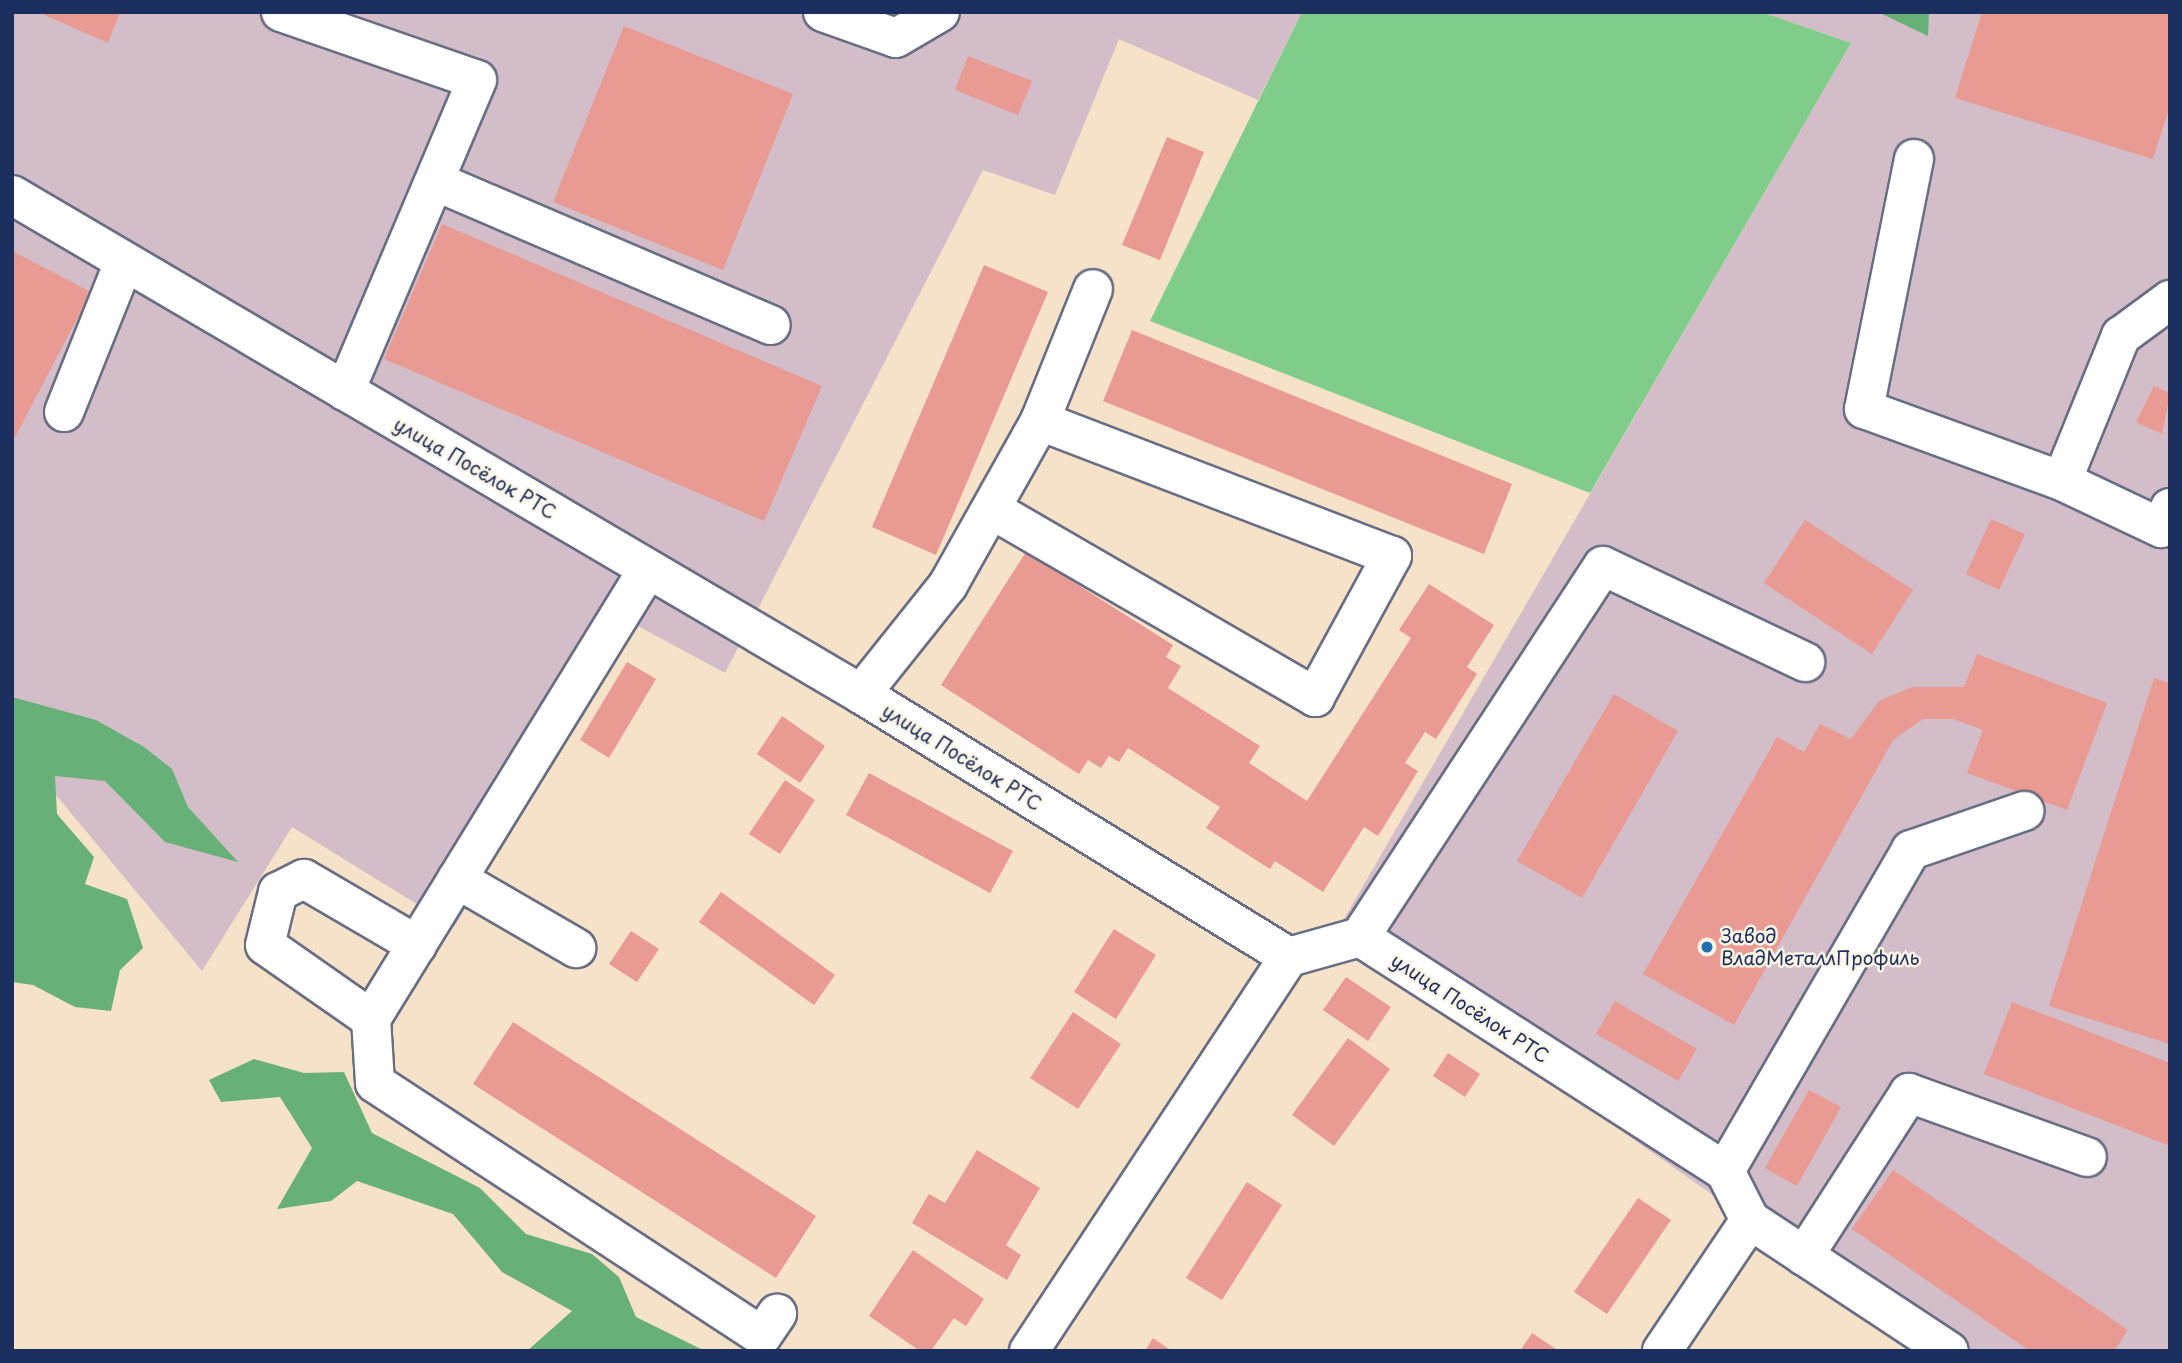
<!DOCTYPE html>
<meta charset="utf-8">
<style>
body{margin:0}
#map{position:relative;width:2182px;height:1363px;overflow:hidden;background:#f6e2c8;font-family:"Playpen Sans",sans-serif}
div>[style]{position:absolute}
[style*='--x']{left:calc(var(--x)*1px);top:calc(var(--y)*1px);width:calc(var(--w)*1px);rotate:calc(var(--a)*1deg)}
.industrial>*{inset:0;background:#d2bdc8}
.green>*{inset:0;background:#7fcc8b}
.forest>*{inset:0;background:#67b077}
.building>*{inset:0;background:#e99a92}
.roads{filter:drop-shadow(2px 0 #686e83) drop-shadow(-2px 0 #686e83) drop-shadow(0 2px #686e83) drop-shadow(0 -2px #686e83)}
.minor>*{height:38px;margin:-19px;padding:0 19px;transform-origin:19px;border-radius:19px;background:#fff}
.dots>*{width:19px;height:19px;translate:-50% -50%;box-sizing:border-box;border:4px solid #fcf5e5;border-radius:50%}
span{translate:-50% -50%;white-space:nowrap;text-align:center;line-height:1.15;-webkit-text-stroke:5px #fcf5e5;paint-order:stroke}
.street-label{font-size:19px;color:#1b2f5e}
.poi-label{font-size:19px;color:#1b2f5e}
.left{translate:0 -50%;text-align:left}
.frame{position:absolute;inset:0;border:14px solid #1b2f5e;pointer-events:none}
</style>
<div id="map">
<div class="industrial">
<i style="clip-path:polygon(12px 12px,1302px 12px,1258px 100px,1119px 39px,1055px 195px,983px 170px,725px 673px,636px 625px,454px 927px,292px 827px,202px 971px,12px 742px)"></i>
<i style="clip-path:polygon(1761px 12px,2170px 12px,2170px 1351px,1935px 1351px,1337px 931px,1851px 43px)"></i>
</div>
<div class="green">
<i style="clip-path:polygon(1302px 12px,1761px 12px,1851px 43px,1590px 493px,1150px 321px)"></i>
</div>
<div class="forest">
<i style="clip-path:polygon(1878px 12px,1929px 12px,1928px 36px)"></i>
<i style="clip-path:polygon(12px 697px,96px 720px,144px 747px,172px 769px,188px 807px,238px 862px,165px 842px,105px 781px,55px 776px,57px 814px,94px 857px,85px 884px,127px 899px,143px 948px,120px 970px,111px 1011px,75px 1007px,33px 985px,12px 982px)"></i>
<i style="clip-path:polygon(254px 1059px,304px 1073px,344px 1072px,372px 1133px,480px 1188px,526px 1234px,592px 1254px,619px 1277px,636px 1317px,705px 1351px,527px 1351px,572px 1311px,502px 1272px,453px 1214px,357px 1181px,331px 1201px,277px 1209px,312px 1148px,280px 1097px,221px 1102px,209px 1080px)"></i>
</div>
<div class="building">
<i style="clip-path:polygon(38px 12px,120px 12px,108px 43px)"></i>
<i style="clip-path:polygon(1982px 12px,2170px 12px,2170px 106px,2153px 159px,1955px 98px)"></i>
<i style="clip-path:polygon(624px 26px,793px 94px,723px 270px,553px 202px)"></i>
<i style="clip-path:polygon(968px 56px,1032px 81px,1018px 115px,955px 90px)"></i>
<i style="clip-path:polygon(1167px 137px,1204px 152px,1160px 260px,1122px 245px)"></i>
<i style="clip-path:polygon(442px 224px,822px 386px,764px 521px,384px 359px)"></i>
<i style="clip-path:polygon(12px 251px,91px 292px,12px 443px)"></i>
<i style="clip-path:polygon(984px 265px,1048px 292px,936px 555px,872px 527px)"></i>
<i style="clip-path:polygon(1132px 330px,1512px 484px,1484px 554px,1103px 401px)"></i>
<i style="clip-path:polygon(2154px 386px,2170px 393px,2162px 434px,2136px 422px)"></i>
<i style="clip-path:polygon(1991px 519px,2025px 534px,1999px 590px,1966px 574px)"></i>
<i style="clip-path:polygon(1805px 520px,1913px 590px,1872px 654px,1764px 583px)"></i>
<i style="clip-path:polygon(1026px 552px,1173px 645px,1166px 657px,1181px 666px,1168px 688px,1260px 746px,1249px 763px,1307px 801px,1411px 638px,1399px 630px,1429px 584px,1494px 625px,1467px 667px,1477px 674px,1436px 739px,1425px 732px,1405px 763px,1418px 771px,1378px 836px,1364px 827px,1323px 892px,1275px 861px,1270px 869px,1206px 828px,1220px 807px,1128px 748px,1119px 762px,1109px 756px,1101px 768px,1088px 760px,1079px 774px,941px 685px)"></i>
<i style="clip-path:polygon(1977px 654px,2107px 703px,2067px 810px,1967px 773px,1983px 730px,1953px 719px,1923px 719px,1893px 740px,1734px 1025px,1643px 974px,1777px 737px,1804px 752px,1820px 724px,1851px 739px,1879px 701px,1912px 687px,1964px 687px)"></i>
<i style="clip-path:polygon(627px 662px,656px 679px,609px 758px,580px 740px)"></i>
<i style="clip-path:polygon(2154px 678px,2170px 683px,2170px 1044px,2049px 1006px)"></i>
<i style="clip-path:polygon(1614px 694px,1678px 731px,1582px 898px,1517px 861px)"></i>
<i style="clip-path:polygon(782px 716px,825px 746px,800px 783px,757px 754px)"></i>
<i style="clip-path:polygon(869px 773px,1013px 851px,990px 893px,846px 815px)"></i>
<i style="clip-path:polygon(785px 780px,815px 800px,780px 854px,749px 834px)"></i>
<i style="clip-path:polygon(721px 892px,835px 975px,814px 1005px,699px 922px)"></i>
<i style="clip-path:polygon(1114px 929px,1156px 955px,1116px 1019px,1074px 992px)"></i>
<i style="clip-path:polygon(631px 931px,659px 949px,637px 982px,609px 964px)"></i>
<i style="clip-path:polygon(1346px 977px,1391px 1007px,1368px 1041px,1323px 1010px)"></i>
<i style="clip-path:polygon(1615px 1001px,1697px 1049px,1678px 1081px,1596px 1034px)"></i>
<i style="clip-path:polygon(2012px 1002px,2170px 1063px,2170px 1146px,1984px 1074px)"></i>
<i style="clip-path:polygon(1073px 1012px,1121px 1044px,1078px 1109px,1030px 1078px)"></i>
<i style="clip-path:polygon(513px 1022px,816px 1216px,776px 1278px,473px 1084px)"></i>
<i style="clip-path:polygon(1348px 1038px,1390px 1069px,1334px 1146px,1292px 1115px)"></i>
<i style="clip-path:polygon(1448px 1053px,1480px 1074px,1465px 1097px,1433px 1076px)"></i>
<i style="clip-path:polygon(1809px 1090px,1841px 1107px,1797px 1186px,1765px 1168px)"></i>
<i style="clip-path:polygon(977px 1150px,1040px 1188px,1006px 1245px,1021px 1255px,1007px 1280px,912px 1223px,929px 1194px,945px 1203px)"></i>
<i style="clip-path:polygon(1893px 1170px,2128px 1330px,2114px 1351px,2030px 1351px,1852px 1229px)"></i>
<i style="clip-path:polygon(1247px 1182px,1282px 1205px,1222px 1300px,1186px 1278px)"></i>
<i style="clip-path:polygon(1638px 1198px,1671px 1220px,1607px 1314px,1574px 1292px)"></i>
<i style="clip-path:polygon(913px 1250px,984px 1299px,966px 1326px,954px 1318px,931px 1351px,920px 1351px,869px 1316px)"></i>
<i style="clip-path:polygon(1532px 1333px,1559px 1351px,1520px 1351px)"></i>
<i style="clip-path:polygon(1153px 1338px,1172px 1351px,1145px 1351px)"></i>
</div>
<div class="roads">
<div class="minor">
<i style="--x:281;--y:12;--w:207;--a:19.1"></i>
<i style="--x:477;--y:80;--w:338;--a:113"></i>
<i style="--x:823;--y:12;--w:77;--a:19.6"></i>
<i style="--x:896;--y:38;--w:51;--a:-30.6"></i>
<i style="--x:1914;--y:159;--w:255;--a:101.3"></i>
<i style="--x:1864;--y:409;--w:211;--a:20"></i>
<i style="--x:2062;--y:481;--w:157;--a:-67.9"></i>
<i style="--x:2121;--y:336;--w:61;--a:-36.3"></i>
<i style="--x:437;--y:182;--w:363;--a:23.2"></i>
<i style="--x:12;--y:195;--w:985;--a:30.44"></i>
<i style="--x:861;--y:694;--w:502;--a:31.57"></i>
<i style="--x:1289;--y:957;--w:74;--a:-15.7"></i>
<i style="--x:1360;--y:937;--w:434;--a:32.7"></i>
<i style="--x:1725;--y:1171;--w:55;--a:63"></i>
<i style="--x:1750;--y:1220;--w:158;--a:123.9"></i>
<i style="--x:64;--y:412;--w:162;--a:-68.2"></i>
<i style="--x:2062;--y:481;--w:110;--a:25.4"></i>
<i style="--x:2161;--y:528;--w:22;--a:-66"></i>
<i style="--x:991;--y:509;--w:375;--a:30.1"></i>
<i style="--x:1315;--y:697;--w:161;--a:-61.4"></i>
<i style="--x:1392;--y:556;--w:377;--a:-159"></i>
<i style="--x:648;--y:569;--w:528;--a:121.61"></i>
<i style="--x:371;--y:1019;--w:64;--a:86.4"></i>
<i style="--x:375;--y:1083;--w:462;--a:33.2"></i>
<i style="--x:762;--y:1336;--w:27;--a:-56"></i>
<i style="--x:861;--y:694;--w:139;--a:-51.4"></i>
<i style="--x:948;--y:585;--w:188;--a:-60.7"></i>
<i style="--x:1040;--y:421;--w:142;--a:-68.1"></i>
<i style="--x:457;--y:879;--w:138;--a:30.1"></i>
<i style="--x:1360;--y:937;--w:443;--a:-56.8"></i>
<i style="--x:1603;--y:566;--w:224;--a:25.4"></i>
<i style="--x:371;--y:1019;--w:129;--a:-145.1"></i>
<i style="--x:265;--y:945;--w:55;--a:-76.2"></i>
<i style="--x:278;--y:892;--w:29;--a:-27"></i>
<i style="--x:304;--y:879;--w:131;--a:30.3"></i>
<i style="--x:1725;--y:1171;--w:371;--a:-59.9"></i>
<i style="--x:1911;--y:850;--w:120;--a:-19"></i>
<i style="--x:1750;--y:1220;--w:238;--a:33.4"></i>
<i style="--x:1804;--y:1256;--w:194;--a:-57.2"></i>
<i style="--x:1909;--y:1093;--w:189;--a:19.8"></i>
<i style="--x:1029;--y:1351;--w:472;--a:-56.6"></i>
</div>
</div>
<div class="dots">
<i style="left:1707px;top:947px;background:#1f6fb2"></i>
</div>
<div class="street-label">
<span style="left:475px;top:468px;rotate:30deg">улица Посёлок РТС</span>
<span style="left:962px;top:757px;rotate:32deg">улица Посёлок РТС</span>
<span style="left:1470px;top:1008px;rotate:33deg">улица Посёлок РТС</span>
</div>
<div class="poi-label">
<span class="left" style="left:1721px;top:947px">Завод<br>ВладМеталлПрофиль</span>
</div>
<div class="frame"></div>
</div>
